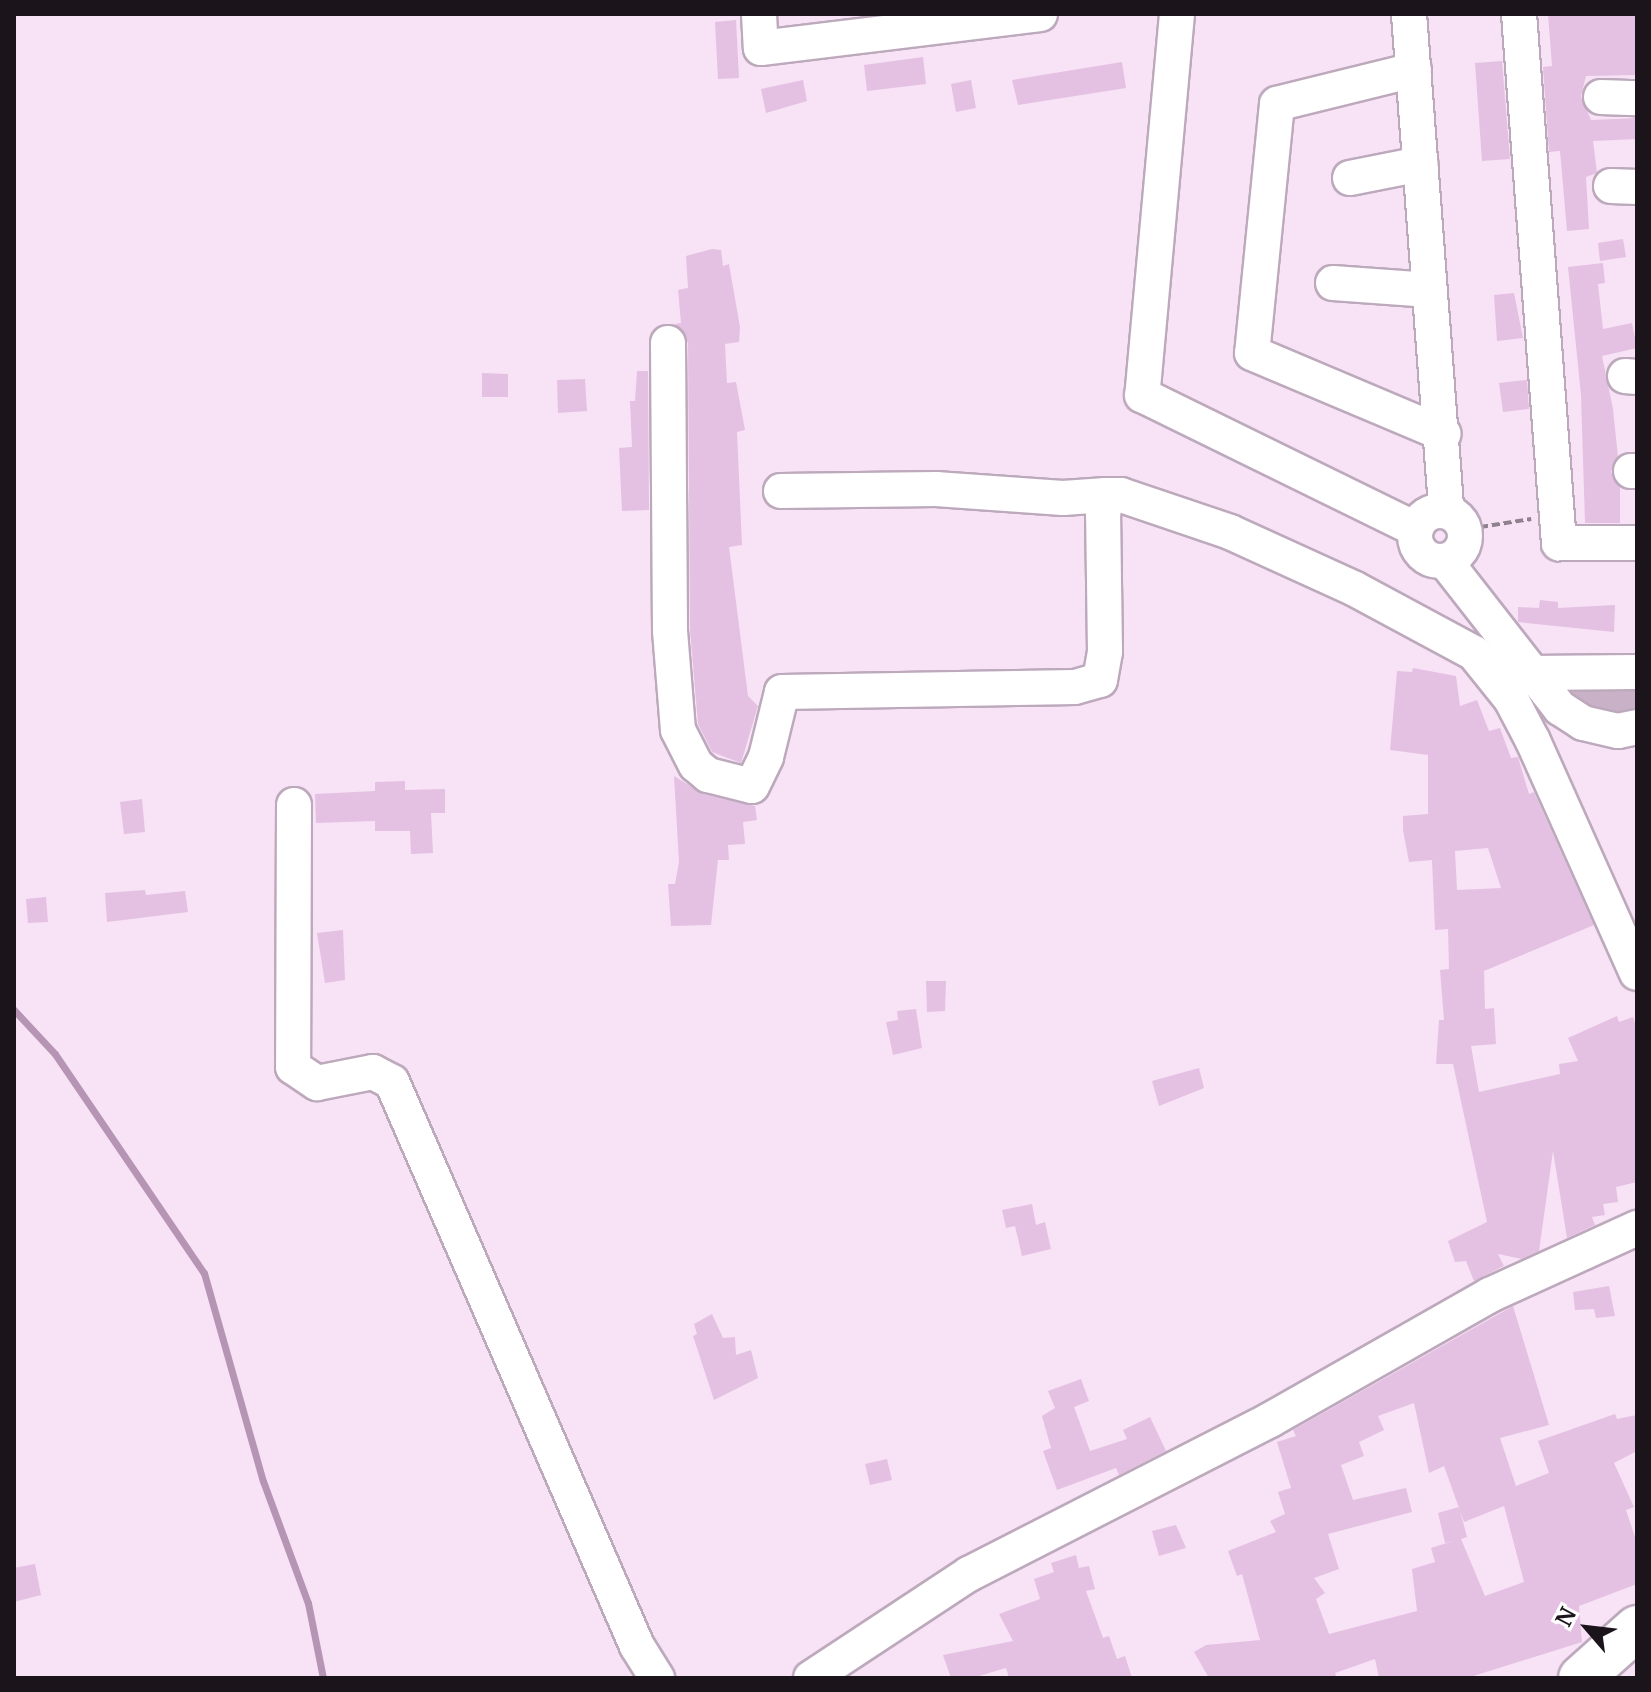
<!DOCTYPE html>
<style>
body{margin:0}
#map{position:relative;width:1651px;height:1692px;overflow:hidden;background:#f8e2f6;font-family:Merriweather,serif}
div>[style]{position:absolute}
[style*='--x']{left:calc(var(--x)*1px);top:calc(var(--y)*1px);width:calc(var(--w)*1px);rotate:calc(var(--a)*1deg)}
.green>*{inset:0;background:#c9b1c7}
.stream>*{height:7px;margin:-3.5px;padding:0 3.5px;transform-origin:3.5px;border-radius:3.5px;background:#b694b4}
.building>*{inset:0;background:#e4c1e2}
.path>*{height:4px;margin-top:-2px;transform-origin:0;background:repeating-linear-gradient(90deg,#90818f 0 8px,transparent 0 12px)}
.roads{filter:drop-shadow(2px 0 #bda9bc) drop-shadow(-2px 0 #bda9bc) drop-shadow(0 2px #bda9bc) drop-shadow(0 -2px #bda9bc)}
.minor>*{height:34px;margin:-17px;padding:0 17px;transform-origin:17px;border-radius:17px;background:#fff}
.minor>.ring{margin:-17px;padding:0;box-sizing:content-box;background:none;border:34px solid #fff;border-radius:50%}
.highway>*{height:44px;margin:-22px;padding:0 22px;transform-origin:22px;border-radius:22px;background:#fff}
span{translate:-50% -50%;white-space:nowrap;text-align:center;line-height:1.15;-webkit-text-stroke:7px #fff;paint-order:stroke}
.frame{position:absolute;inset:0;border:16px solid #1b141b;pointer-events:none}
.north{position:absolute;left:1547px;top:1588px;width:80px;height:80px;-webkit-text-stroke:6px #fff;paint-order:stroke;rotate:298deg;font-size:22px;font-weight:700;line-height:32px;text-align:center;color:#1b141b}
.north::after{content:'';display:block;margin:auto;width:28px;height:36px;background:#1b141b;clip-path:polygon(50% 0,100% 100%,50% 72%,0 100%)}
</style>
<div id="map">
<div class="green">
<i style="clip-path:polygon(1561px 678px,1637px 678px,1637px 722px,1623px 724px,1568px 697px)"></i>
</div>
<div class="stream">
<i style="--x:14;--y:1010;--w:60;--a:47"></i>
<i style="--x:55;--y:1054;--w:265;--a:55.8"></i>
<i style="--x:204;--y:1273;--w:216;--a:74.2"></i>
<i style="--x:263;--y:1481;--w:130;--a:69.8"></i>
<i style="--x:308;--y:1603;--w:76;--a:78.7"></i>
</div>
<div class="building">
<i style="clip-path:polygon(1548px 14px,1637px 15px,1637px 75px,1586px 76px,1581px 96px,1591px 120px,1637px 118px,1637px 139px,1593px 141px,1597px 173px,1586px 177px,1589px 229px,1567px 231px,1560px 151px,1549px 152px,1543px 67px,1552px 66px)"></i>
<i style="clip-path:polygon(736px 20px,739px 78px,718px 79px,715px 22px)"></i>
<i style="clip-path:polygon(923px 57px,926px 84px,867px 91px,864px 65px)"></i>
<i style="clip-path:polygon(1502px 61px,1510px 159px,1482px 161px,1475px 63px)"></i>
<i style="clip-path:polygon(1122px 62px,1126px 88px,1018px 105px,1012px 80px)"></i>
<i style="clip-path:polygon(803px 80px,807px 101px,766px 113px,761px 89px)"></i>
<i style="clip-path:polygon(971px 80px,976px 108px,956px 112px,951px 84px)"></i>
<i style="clip-path:polygon(1623px 239px,1626px 257px,1600px 261px,1598px 243px)"></i>
<i style="clip-path:polygon(712px 249px,721px 250px,723px 266px,729px 264px,740px 327px,739px 342px,725px 344px,727px 383px,736px 382px,745px 430px,737px 432px,742px 545px,729px 547px,748px 696px,758px 706px,741px 763px,712px 752px,698px 724px,690px 630px,688px 343px,675px 324px,681px 323px,678px 290px,688px 288px,686px 256px)"></i>
<i style="clip-path:polygon(1603px 263px,1605px 283px,1598px 284px,1603px 329px,1632px 323px,1637px 348px,1602px 356px,1613px 409px,1618px 457px,1611px 472px,1620px 487px,1620px 523px,1585px 523px,1581px 395px,1568px 267px)"></i>
<i style="clip-path:polygon(1514px 293px,1523px 338px,1497px 341px,1494px 295px)"></i>
<i style="clip-path:polygon(637px 371px,648px 371px,649px 510px,622px 511px,619px 448px,632px 447px,630px 401px,635px 401px)"></i>
<i style="clip-path:polygon(482px 373px,508px 374px,508px 397px,482px 397px)"></i>
<i style="clip-path:polygon(585px 379px,587px 411px,558px 413px,557px 380px)"></i>
<i style="clip-path:polygon(1527px 380px,1529px 409px,1503px 412px,1499px 383px)"></i>
<i style="clip-path:polygon(1540px 600px,1558px 602px,1558px 608px,1615px 605px,1614px 632px,1518px 622px,1518px 607px,1539px 608px)"></i>
<i style="clip-path:polygon(evenodd,1413px 668px,1456px 676px,1460px 706px,1477px 700px,1489px 731px,1500px 728px,1511px 758px,1518px 757px,1529px 794px,1534px 792px,1594px 925px,1484px 971px,1485px 1009px,1494px 1008px,1496px 1044px,1471px 1046px,1479px 1092px,1560px 1074px,1559px 1064px,1578px 1061px,1568px 1038px,1617px 1016px,1619px 1022px,1633px 1017px,1637px 1029px,1637px 1182px,1616px 1187px,1618px 1202px,1603px 1204px,1605px 1215px,1592px 1217px,1595px 1225px,1567px 1238px,1553px 1151px,1539px 1251px,1522px 1259px,1498px 1254px,1504px 1266px,1474px 1281px,1466px 1261px,1455px 1262px,1448px 1241px,1487px 1222px,1453px 1064px,1436px 1064px,1439px 1020px,1444px 1020px,1440px 970px,1449px 969px,1448px 929px,1435px 930px,1432px 860px,1409px 862px,1403px 830px,1403px 816px,1428px 814px,1428px 755px,1390px 750px,1397px 671px,1412px 672px,1413px 668px,1488px 848px,1501px 888px,1457px 890px,1455px 851px,1488px 848px)"></i>
<i style="clip-path:polygon(674px 776px,703px 794px,755px 806px,757px 820px,743px 822px,745px 844px,728px 845px,729px 860px,718px 860px,711px 925px,671px 926px,668px 884px,675px 884px,679px 862px)"></i>
<i style="clip-path:polygon(405px 781px,405px 790px,445px 789px,445px 813px,431px 813px,433px 853px,411px 854px,410px 831px,375px 831px,375px 821px,316px 823px,315px 794px,375px 791px,375px 782px)"></i>
<i style="clip-path:polygon(142px 799px,145px 832px,124px 834px,120px 802px)"></i>
<i style="clip-path:polygon(145px 890px,146px 895px,185px 891px,188px 912px,107px 922px,105px 893px)"></i>
<i style="clip-path:polygon(46px 897px,48px 922px,28px 923px,26px 899px)"></i>
<i style="clip-path:polygon(343px 930px,345px 980px,325px 983px,317px 933px)"></i>
<i style="clip-path:polygon(926px 981px,946px 981px,945px 1011px,927px 1012px)"></i>
<i style="clip-path:polygon(916px 1009px,922px 1048px,893px 1055px,886px 1022px,898px 1020px,897px 1011px)"></i>
<i style="clip-path:polygon(1199px 1068px,1204px 1088px,1159px 1106px,1152px 1081px)"></i>
<i style="clip-path:polygon(1032px 1204px,1036px 1225px,1045px 1222px,1051px 1249px,1022px 1256px,1015px 1226px,1006px 1228px,1002px 1210px)"></i>
<i style="clip-path:polygon(1609px 1286px,1615px 1316px,1596px 1318px,1594px 1309px,1575px 1310px,1573px 1292px)"></i>
<i style="clip-path:polygon(evenodd,1513px 1306px,1549px 1425px,1500px 1438px,1516px 1486px,1549px 1473px,1538px 1441px,1615px 1414px,1617px 1419px,1637px 1415px,1637px 1451px,1614px 1463px,1634px 1507px,1626px 1510px,1637px 1543px,1637px 1584px,1579px 1606px,1582px 1642px,1467px 1678px,1379px 1678px,1375px 1659px,1335px 1673px,1337px 1678px,1209px 1678px,1194px 1652px,1206px 1645px,1260px 1640px,1242px 1574px,1237px 1576px,1228px 1551px,1276px 1532px,1270px 1521px,1285px 1514px,1278px 1492px,1291px 1488px,1277px 1442px,1296px 1436px,1293px 1430px,1513px 1306px,1414px 1403px,1429px 1473px,1444px 1466px,1464px 1522px,1504px 1506px,1524px 1582px,1485px 1596px,1461px 1539px,1467px 1537px,1459px 1507px,1438px 1513px,1445px 1543px,1456px 1540px,1431px 1548px,1435px 1562px,1412px 1569px,1417px 1611px,1329px 1634px,1316px 1599px,1325px 1593px,1314px 1578px,1339px 1569px,1328px 1534px,1412px 1512px,1406px 1488px,1353px 1500px,1341px 1465px,1364px 1456px,1359px 1442px,1384px 1430px,1378px 1416px,1414px 1403px)"></i>
<i style="clip-path:polygon(712px 1314px,723px 1338px,735px 1337px,736px 1355px,751px 1350px,758px 1378px,714px 1400px,693px 1336px,697px 1334px,694px 1324px)"></i>
<i style="clip-path:polygon(1081px 1379px,1089px 1401px,1074px 1407px,1090px 1451px,1127px 1439px,1123px 1430px,1150px 1417px,1166px 1451px,1119px 1475px,1116px 1468px,1057px 1490px,1043px 1451px,1051px 1448px,1042px 1416px,1055px 1408px,1048px 1391px)"></i>
<i style="clip-path:polygon(887px 1459px,892px 1480px,870px 1485px,865px 1464px)"></i>
<i style="clip-path:polygon(1176px 1525px,1186px 1548px,1159px 1556px,1152px 1531px)"></i>
<i style="clip-path:polygon(1076px 1555px,1079px 1568px,1089px 1566px,1095px 1589px,1086px 1591px,1103px 1638px,1109px 1636px,1117px 1659px,1125px 1656px,1132px 1678px,1009px 1678px,1006px 1668px,972px 1678px,951px 1678px,943px 1655px,1013px 1641px,999px 1614px,1040px 1599px,1034px 1579px,1054px 1572px,1051px 1563px)"></i>
<i style="clip-path:polygon(35px 1564px,41px 1595px,14px 1602px,14px 1568px)"></i>
</div>
<div class="path">
<i style="--x:1468;--y:529;--w:64;--a:-9"></i>
</div>
<div class="roads">
<div class="minor">
<i style="--x:759;--y:14;--w:34;--a:87"></i>
<i style="--x:761;--y:48;--w:281;--a:-6.9"></i>
<i style="--x:1177;--y:14;--w:383;--a:95.2"></i>
<i style="--x:1142;--y:395;--w:305;--a:26.1"></i>
<i style="--x:1409;--y:14;--w:498;--a:85.7"></i>
<i style="--x:1519;--y:14;--w:531;--a:85.68"></i>
<i style="--x:1559;--y:543;--w:78;--a:0"></i>
<i style="--x:1414;--y:70;--w:141;--a:166.1"></i>
<i style="--x:1277;--y:104;--w:250;--a:95.7"></i>
<i style="--x:1252;--y:353;--w:208;--a:22.9"></i>
<i style="--x:1601;--y:97;--w:36;--a:2"></i>
<i style="--x:1350;--y:178;--w:72;--a:-11.2"></i>
<i style="--x:1611;--y:186;--w:26;--a:2"></i>
<i style="--x:1333;--y:283;--w:97;--a:4.1"></i>
<i style="--x:668;--y:343;--w:288;--a:89.6"></i>
<i style="--x:670;--y:631;--w:99;--a:85.4"></i>
<i style="--x:678;--y:730;--w:39;--a:63"></i>
<i style="--x:696;--y:765;--w:16;--a:40"></i>
<i style="--x:708;--y:775;--w:45;--a:14"></i>
<i style="--x:752;--y:786;--w:32;--a:-64"></i>
<i style="--x:766;--y:757;--w:67;--a:-76.2"></i>
<i style="--x:782;--y:692;--w:293;--a:-1"></i>
<i style="--x:1075;--y:687;--w:26;--a:-16"></i>
<i style="--x:1100;--y:680;--w:28;--a:-80"></i>
<i style="--x:1105;--y:652;--w:137;--a:-90.8"></i>
<i style="--x:1103;--y:515;--w:20;--a:-81"></i>
<i style="--x:1106;--y:495;--w:15;--a:0"></i>
<i style="--x:1121;--y:495;--w:115;--a:18.7"></i>
<i style="--x:1230;--y:532;--w:137;--a:24.5"></i>
<i style="--x:1355;--y:589;--w:135;--a:28.3"></i>
<i style="--x:1474;--y:653;--w:59;--a:51.2"></i>
<i style="--x:1511;--y:699;--w:47;--a:62.4"></i>
<i style="--x:1533;--y:741;--w:254;--a:65.9"></i>
<i style="--x:1625;--y:376;--w:12;--a:5"></i>
<i style="--x:1631;--y:471;--w:6;--a:0"></i>
<i style="--x:781;--y:491;--w:155;--a:-0.7"></i>
<i style="--x:936;--y:489;--w:127;--a:4.1"></i>
<i style="--x:1063;--y:498;--w:43;--a:-4"></i>
<i class="ring" style="left:1415px;top:511px;width:16px;height:16px"></i>
<i style="--x:1445;--y:561;--w:187;--a:52"></i>
<i style="--x:1560;--y:708;--w:27;--a:33"></i>
<i style="--x:1583;--y:723;--w:36;--a:13"></i>
<i style="--x:1618;--y:731;--w:19;--a:-12"></i>
<i style="--x:1530;--y:673;--w:107;--a:-0.5"></i>
<i style="--x:294;--y:805;--w:262;--a:90.2"></i>
<i style="--x:293;--y:1067;--w:29;--a:34"></i>
<i style="--x:317;--y:1083;--w:57;--a:-11.1"></i>
<i style="--x:373;--y:1072;--w:21;--a:28"></i>
<i style="--x:392;--y:1082;--w:615;--a:66.52"></i>
<i style="--x:637;--y:1646;--w:38;--a:58"></i>
<i style="--x:811;--y:1678;--w:189;--a:-33.4"></i>
<i style="--x:969;--y:1574;--w:338;--a:-27.1"></i>
<i style="--x:1270;--y:1420;--w:253;--a:-29.6"></i>
<i style="--x:1490;--y:1295;--w:162;--a:-24.5"></i>
</div>
<div class="highway">
<i style="--x:1581;--y:1678;--w:75;--a:-41.8"></i>
</div>
</div>
<div class="frame"></div>
<div class="north">N</div>
</div>
